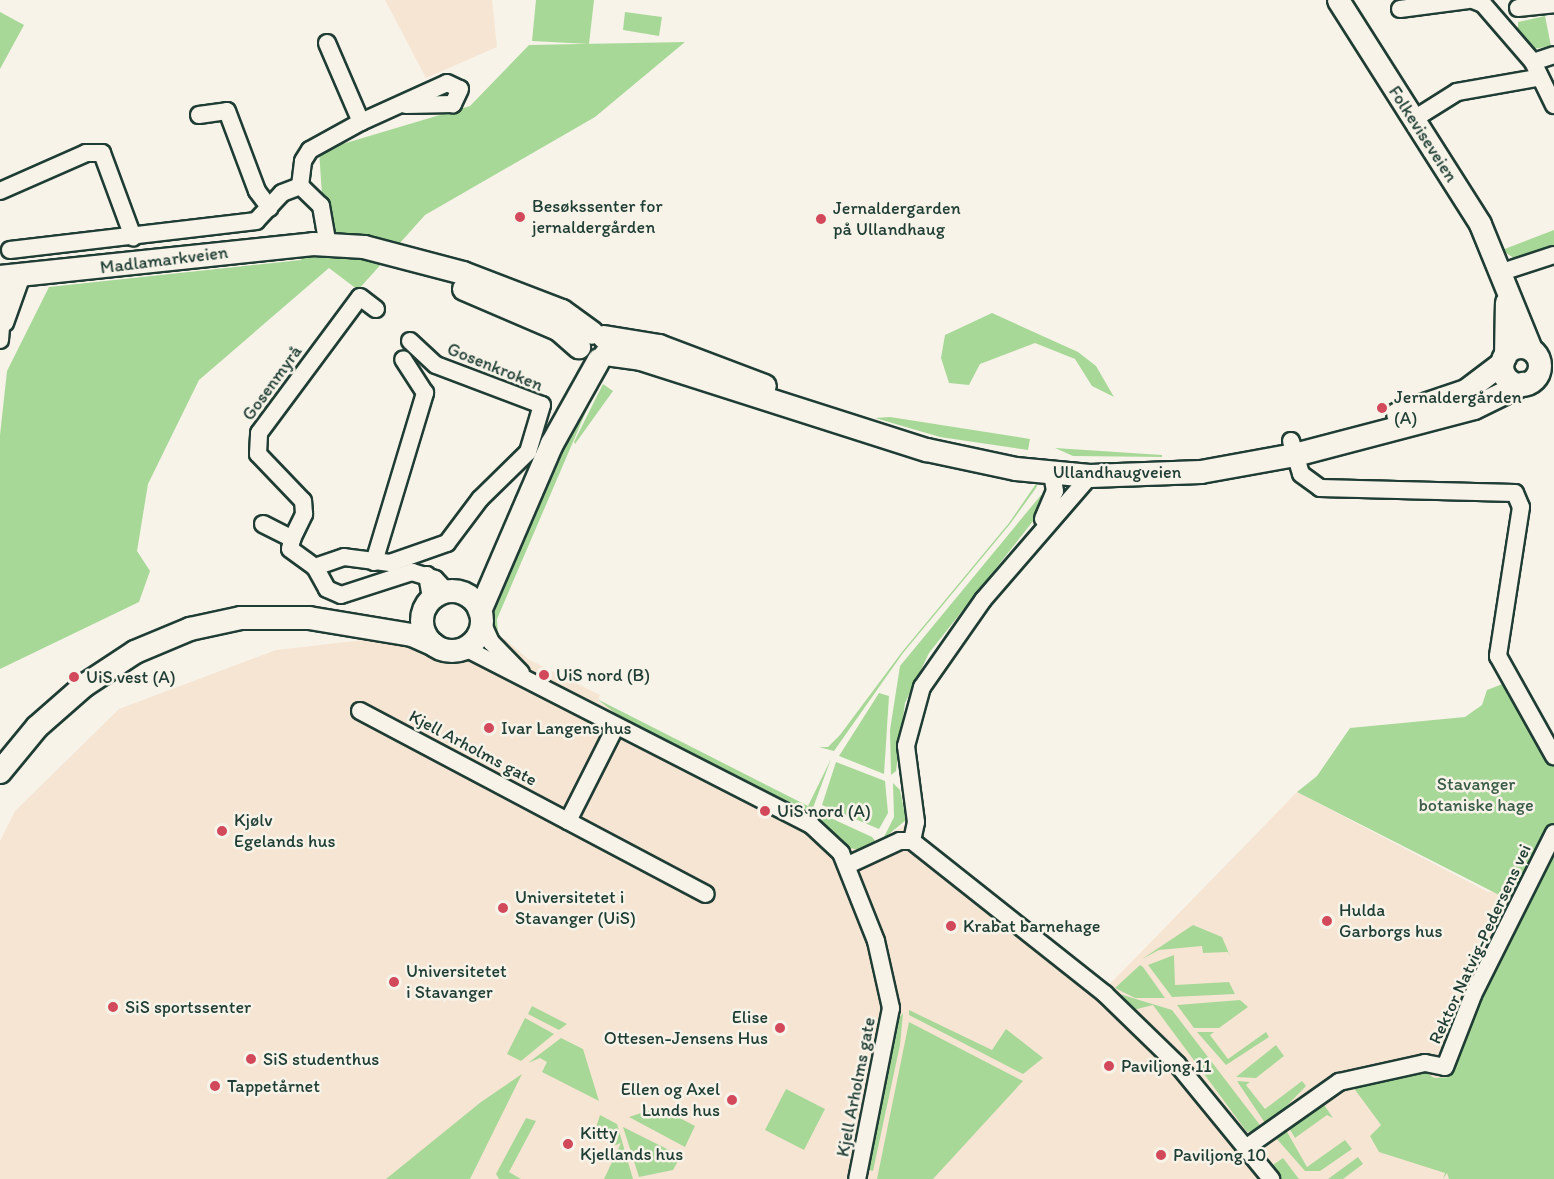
<!DOCTYPE html>
<meta charset="utf-8">
<style>
body{margin:0}
#map{position:relative;width:1554px;height:1179px;overflow:hidden;background:#f7f3e8;font-family:Itim,sans-serif}
div>[style]{position:absolute}
[style*='--x']{left:calc(var(--x)*1px);top:calc(var(--y)*1px);width:calc(var(--w)*1px);rotate:calc(var(--a)*1deg)}
.built>*{inset:0;background:#f7e5d4}
.green>*{inset:0;background:#a8d898}
.roads{filter:drop-shadow(2px 0 #1f3d34) drop-shadow(-2px 0 #1f3d34) drop-shadow(0 2px #1f3d34) drop-shadow(0 -2px #1f3d34)}
.minor>*{height:16px;margin:-8px;padding:0 8px;transform-origin:8px;border-radius:8px;background:#f7f3e8}
.tertiary>*{height:21px;margin:-10.5px;padding:0 10.5px;transform-origin:10.5px;border-radius:10.5px;background:#f7f3e8}
.secondary>*{height:22px;margin:-11px;padding:0 11px;transform-origin:11px;border-radius:11px;background:#f7f3e8}
.secondary>.ring{margin:-11px;padding:0;box-sizing:content-box;background:none;border:22px solid #f7f3e8;border-radius:50%}
.dots>*{width:16px;height:16px;translate:-50% -50%;box-sizing:border-box;border:3px solid #f7f3e8;border-radius:50%}
span{translate:-50% -50%;white-space:nowrap;text-align:center;line-height:1.15;-webkit-text-stroke:5px #f7f3e8;paint-order:stroke}
.street-label{font-size:18px;color:#1f3d34}
.poi-label{font-size:18px;color:#1f3d34}
.left{translate:0 -50%;text-align:left}
.right{translate:-100% -50%;text-align:right}
.park-label{font-size:18px;color:#3a5c48}
</style>
<div id="map">
<div class="built">
<i style="clip-path:polygon(385px 0,492px 0,497px 47px,426px 78px)"></i>
<i style="clip-path:polygon(399px 636px,449px 658px,481px 659px,498px 638px,505px 639px,528px 659px,600px 695px,598px 701px,620px 715px,876px 842px,905px 825px,924px 831px,925px 841px,1107px 987px,1297px 792px,1488px 892px,1497px 891px,1511px 901px,1479px 1002px,1450px 1077px,1435px 1078px,1449px 1179px,0 1179px,0 841px,15px 811px,119px 709px,276px 650px)"></i>
</div>
<div class="green">
<i style="clip-path:polygon(536px 0,594px 0,589px 44px,532px 41px)"></i>
<i style="clip-path:polygon(0 12px,24px 25px,0 69px)"></i>
<i style="clip-path:polygon(625px 12px,662px 17px,659px 36px,623px 30px)"></i>
<i style="clip-path:polygon(1545px 16px,1551px 46px,1533px 49px,1518px 31px,1518px 22px)"></i>
<i style="clip-path:polygon(685px 42px,595px 117px,425px 215px,358px 290px,329px 268px,199px 380px,148px 484px,137px 551px,150px 571px,139px 602px,0 669px,0 435px,7px 371px,49px 287px,301px 260px,324px 224px,319px 151px,470px 106px,529px 45px)"></i>
<i style="clip-path:polygon(1554px 230px,1554px 248px,1515px 259px,1502px 250px)"></i>
<i style="clip-path:polygon(992px 313px,1078px 352px,1096px 366px,1114px 397px,1092px 386px,1075px 359px,1035px 343px,980px 364px,969px 385px,949px 383px,941px 358px,945px 335px)"></i>
<i style="clip-path:polygon(603px 384px,613px 391px,575px 444px,574px 442px)"></i>
<i style="clip-path:polygon(597px 386px,497px 619px,498px 638px,489px 612px,571px 420px)"></i>
<i style="clip-path:polygon(890px 417px,1030px 439px,1028px 450px,940px 437px,875px 418px)"></i>
<i style="clip-path:polygon(1055px 448px,1162px 455px,1162px 457px,1073px 456px)"></i>
<i style="clip-path:polygon(1040px 478px,1036px 488px,1010px 524px,903px 653px,834px 751px,819px 747px,828px 747px,840px 735px,902px 652px,1009px 523px)"></i>
<i style="clip-path:polygon(1041px 495px,1047px 498px,1041px 511px,929px 653px,905px 703px,896px 771px,891px 775px,890px 730px,900px 666px)"></i>
<i style="clip-path:polygon(1505px 683px,1554px 766px,1554px 1179px,1449px 1179px,1447px 1173px,1443px 1179px,1445px 1173px,1379px 1152px,1370px 1136px,1381px 1125px,1353px 1087px,1423px 1070px,1434px 1078px,1450px 1077px,1511px 901px,1297px 792px,1317px 776px,1350px 728px,1465px 717px,1482px 705px,1487px 690px)"></i>
<i style="clip-path:polygon(879px 693px,889px 696px,884px 774px,839px 756px)"></i>
<i style="clip-path:polygon(597px 699px,808px 806px,831px 759px,810px 816px,632px 726px)"></i>
<i style="clip-path:polygon(836px 762px,885px 781px,888px 813px,879px 829px,822px 805px)"></i>
<i style="clip-path:polygon(893px 783px,900px 790px,906px 820px,883px 839px,894px 817px)"></i>
<i style="clip-path:polygon(822px 814px,872px 837px,876px 842px,859px 850px,846px 847px,816px 820px)"></i>
<i style="clip-path:polygon(1193px 925px,1222px 937px,1231px 958px,1228px 952px,1203px 953px,1202px 946px,1159px 950px,1142px 959px)"></i>
<i style="clip-path:polygon(1174px 955px,1175px 985px,1229px 982px,1235px 994px,1172px 997px,1148px 965px)"></i>
<i style="clip-path:polygon(1140px 965px,1143px 967px,1165px 998px,1135px 998px,1115px 988px)"></i>
<i style="clip-path:polygon(1113px 992px,1172px 1010px,1263px 1129px,1247px 1132px,1153px 1005px,1133px 1010px)"></i>
<i style="clip-path:polygon(1240px 1000px,1248px 1007px,1219px 1028px,1194px 1028px,1177px 1005px)"></i>
<i style="clip-path:polygon(532px 1006px,567px 1024px,559px 1030px,528px 1014px)"></i>
<i style="clip-path:polygon(909px 1010px,992px 1050px,1006px 1029px,1043px 1058px,1023px 1074px,909px 1015px)"></i>
<i style="clip-path:polygon(903px 1013px,900px 1045px,873px 1171px,866px 1169px,896px 1022px)"></i>
<i style="clip-path:polygon(525px 1018px,554px 1034px,521px 1061px,507px 1054px)"></i>
<i style="clip-path:polygon(909px 1022px,1023px 1081px,933px 1179px,877px 1179px)"></i>
<i style="clip-path:polygon(1197px 1032px,1214px 1032px,1210px 1035px,1228px 1059px,1266px 1032px,1269px 1037px,1226px 1065px)"></i>
<i style="clip-path:polygon(561px 1038px,583px 1049px,599px 1101px,542px 1072px,547px 1062px,540px 1058px,528px 1063px)"></i>
<i style="clip-path:polygon(1276px 1045px,1284px 1056px,1256px 1078px,1236px 1077px)"></i>
<i style="clip-path:polygon(522px 1074px,470px 1179px,386px 1179px,481px 1102px)"></i>
<i style="clip-path:polygon(1237px 1081px,1250px 1082px,1246px 1085px,1265px 1109px,1302px 1081px,1306px 1086px,1267px 1126px)"></i>
<i style="clip-path:polygon(786px 1089px,825px 1109px,804px 1150px,765px 1130px)"></i>
<i style="clip-path:polygon(1322px 1102px,1333px 1118px,1327px 1115px,1295px 1138px,1289px 1128px)"></i>
<i style="clip-path:polygon(659px 1107px,695px 1126px,685px 1147px,629px 1117px)"></i>
<i style="clip-path:polygon(600px 1115px,617px 1124px,633px 1179px,604px 1179px,621px 1143px,616px 1145px,594px 1134px)"></i>
<i style="clip-path:polygon(526px 1118px,536px 1121px,509px 1172px,521px 1179px,499px 1179px,496px 1174px)"></i>
<i style="clip-path:polygon(623px 1127px,681px 1156px,673px 1170px,639px 1177px)"></i>
<i style="clip-path:polygon(1286px 1130px,1307px 1167px,1345px 1140px,1352px 1149px,1320px 1171px,1305px 1171px,1276px 1138px)"></i>
<i style="clip-path:polygon(1358px 1157px,1363px 1164px,1343px 1179px,1328px 1179px)"></i>
<i style="clip-path:polygon(1283px 1158px,1299px 1179px,1279px 1179px,1270px 1167px)"></i>
</div>
<div class="roads">
<div class="minor">
<i style="--x:1473;--y:0;--w:11;--a:22"></i>
<i style="--x:1483;--y:4;--w:77;--a:49.2"></i>
<i style="--x:1533;--y:62;--w:48;--a:64"></i>
<i style="--x:1518;--y:8;--w:36;--a:-6"></i>
<i style="--x:1400;--y:9;--w:69;--a:-7.5"></i>
<i style="--x:327;--y:43;--w:86;--a:66.7"></i>
<i style="--x:1533;--y:62;--w:22;--a:-18"></i>
<i style="--x:199;--y:115;--w:28;--a:-8"></i>
<i style="--x:227;--y:111;--w:85;--a:69.4"></i>
<i style="--x:257;--y:191;--w:21;--a:53"></i>
<i style="--x:1414;--y:119;--w:51;--a:-32.1"></i>
<i style="--x:1457;--y:92;--w:80;--a:-10"></i>
<i style="--x:0;--y:191;--w:94;--a:-23.8"></i>
<i style="--x:86;--y:153;--w:16;--a:0"></i>
<i style="--x:102;--y:153;--w:90;--a:69.7"></i>
<i style="--x:328;--y:246;--w:41;--a:-99.9"></i>
<i style="--x:321;--y:206;--w:29;--a:-136"></i>
<i style="--x:300;--y:186;--w:25;--a:-83"></i>
<i style="--x:303;--y:161;--w:13;--a:-58"></i>
<i style="--x:310;--y:150;--w:58;--a:-28.8"></i>
<i style="--x:361;--y:122;--w:94;--a:-24.4"></i>
<i style="--x:447;--y:83;--w:14;--a:25"></i>
<i style="--x:460;--y:89;--w:17;--a:115"></i>
<i style="--x:453;--y:104;--w:47;--a:178.8"></i>
<i style="--x:10;--y:250;--w:248;--a:-6.7"></i>
<i style="--x:256;--y:221;--w:38;--a:-47"></i>
<i style="--x:282;--y:193;--w:19;--a:-21"></i>
<i style="--x:1502;--y:272;--w:55;--a:-18.1"></i>
<i style="--x:5;--y:323;--w:48;--a:-70.4"></i>
<i style="--x:0;--y:340;--w:63;--a:-85.5"></i>
<i style="--x:410;--y:341;--w:35;--a:43"></i>
<i style="--x:436;--y:365;--w:113;--a:20.7"></i>
<i style="--x:542;--y:405;--w:49;--a:106.6"></i>
<i style="--x:528;--y:452;--w:67;--a:135.6"></i>
<i style="--x:480;--y:499;--w:55;--a:126.9"></i>
<i style="--x:447;--y:543;--w:60;--a:160.7"></i>
<i style="--x:390;--y:563;--w:46;--a:-172.6"></i>
<i style="--x:344;--y:557;--w:31;--a:161"></i>
<i style="--x:315;--y:567;--w:25;--a:61"></i>
<i style="--x:327;--y:589;--w:15;--a:23"></i>
<i style="--x:341;--y:595;--w:75;--a:-17.9"></i>
<i style="--x:412;--y:572;--w:24;--a:17"></i>
<i style="--x:435;--y:579;--w:16;--a:47"></i>
<i style="--x:1291;--y:441;--w:34;--a:73"></i>
<i style="--x:1301;--y:474;--w:24;--a:36"></i>
<i style="--x:1320;--y:488;--w:195;--a:1.5"></i>
<i style="--x:1515;--y:493;--w:15;--a:67"></i>
<i style="--x:1521;--y:507;--w:151;--a:98.8"></i>
<i style="--x:1498;--y:656;--w:115;--a:60.8"></i>
<i style="--x:1090;--y:476;--w:164;--a:130.8"></i>
<i style="--x:983;--y:600;--w:106;--a:125"></i>
<i style="--x:922;--y:687;--w:61;--a:105.2"></i>
<i style="--x:906;--y:746;--w:77;--a:82.5"></i>
<i style="--x:916;--y:822;--w:19;--a:102"></i>
<i style="--x:912;--y:841;--w:246;--a:38.4"></i>
<i style="--x:1105;--y:994;--w:100;--a:44.2"></i>
<i style="--x:1177;--y:1064;--w:149;--a:50.7"></i>
<i style="--x:1043;--y:519;--w:30;--a:-67"></i>
<i style="--x:1055;--y:491;--w:17;--a:-100"></i>
<i style="--x:263;--y:524;--w:33;--a:27"></i>
<i style="--x:292;--y:539;--w:10;--a:101"></i>
<i style="--x:290;--y:549;--w:31;--a:36"></i>
<i style="--x:292;--y:539;--w:28;--a:-64"></i>
<i style="--x:304;--y:514;--w:13;--a:-94"></i>
<i style="--x:303;--y:501;--w:65;--a:-133.8"></i>
<i style="--x:258;--y:454;--w:21;--a:-87"></i>
<i style="--x:259;--y:433;--w:169;--a:-53.4"></i>
<i style="--x:360;--y:297;--w:20;--a:37"></i>
<i style="--x:374;--y:562;--w:177;--a:-73.2"></i>
<i style="--x:425;--y:393;--w:40;--a:-122.9"></i>
<i style="--x:427;--y:575;--w:23;--a:80"></i>
<i style="--x:482;--y:622;--w:22;--a:66"></i>
<i style="--x:491;--y:642;--w:43;--a:45.9"></i>
<i style="--x:465;--y:648;--w:389;--a:27.1"></i>
<i style="--x:811;--y:825;--w:41;--a:43"></i>
<i style="--x:841;--y:853;--w:95;--a:68.3"></i>
<i style="--x:876;--y:941;--w:69;--a:77.4"></i>
<i style="--x:891;--y:1008;--w:174;--a:101.2"></i>
<i style="--x:360;--y:711;--w:391;--a:27.9"></i>
<i style="--x:568;--y:821;--w:106;--a:-63.2"></i>
<i style="--x:848;--y:865;--w:57;--a:-24.8"></i>
<i style="--x:900;--y:841;--w:12;--a:0"></i>
<i style="--x:1247;--y:1147;--w:113;--a:-35.2"></i>
<i style="--x:1339;--y:1082;--w:88;--a:-12.5"></i>
<i style="--x:1425;--y:1063;--w:20;--a:11"></i>
<i style="--x:1445;--y:1067;--w:77;--a:-68.7"></i>
<i style="--x:1473;--y:995;--w:181;--a:-63.4"></i>
</div>
<div class="tertiary">
<i style="--x:1338;--y:0;--w:265;--a:57.6"></i>
<i style="--x:1480;--y:224;--w:135;--a:67.8"></i>
<i style="--x:1505;--y:357;--w:55;--a:-89"></i>
</div>
<div class="secondary">
<i style="--x:0;--y:277;--w:315;--a:-6"></i>
<i style="--x:313;--y:244;--w:51;--a:3.4"></i>
<i style="--x:364;--y:247;--w:102;--a:14.7"></i>
<i style="--x:463;--y:273;--w:106;--a:21"></i>
<i style="--x:562;--y:311;--w:37;--a:36"></i>
<i style="--x:464;--y:289;--w:102;--a:23.1"></i>
<i style="--x:558;--y:329;--w:28;--a:41"></i>
<i style="--x:604;--y:337;--w:56;--a:9.3"></i>
<i style="--x:659;--y:346;--w:113;--a:20.7"></i>
<i class="ring" style="left:1502px;top:347px;width:16px;height:16px"></i>
<i style="--x:606;--y:354;--w:35;--a:8"></i>
<i style="--x:641;--y:359;--w:300;--a:17.7"></i>
<i style="--x:927;--y:450;--w:91;--a:12.1"></i>
<i style="--x:1016;--y:469;--w:74;--a:5.4"></i>
<i style="--x:1090;--y:476;--w:111;--a:-2.1"></i>
<i style="--x:1201;--y:472;--w:96;--a:-10.3"></i>
<i style="--x:1295;--y:455;--w:185;--a:-14.7"></i>
<i style="--x:1474;--y:408;--w:55;--a:-26.1"></i>
<i style="--x:1398;--y:414;--w:72;--a:-18.7"></i>
<i style="--x:1466;--y:391;--w:46;--a:-37.1"></i>
<i class="ring" style="left:422px;top:591px;width:38px;height:38px"></i>
<i style="--x:480;--y:611;--w:182;--a:-66.7"></i>
<i style="--x:552;--y:444;--w:96;--a:-60.8"></i>
<i style="--x:0;--y:772;--w:58;--a:-50.6"></i>
<i style="--x:37;--y:727;--w:64;--a:-41.2"></i>
<i style="--x:85;--y:685;--w:60;--a:-33.4"></i>
<i style="--x:135;--y:652;--w:60;--a:-22.7"></i>
<i style="--x:190;--y:629;--w:52;--a:-12.2"></i>
<i style="--x:241;--y:618;--w:68;--a:0"></i>
<i style="--x:309;--y:618;--w:104;--a:9.4"></i>
<i style="--x:412;--y:635;--w:24;--a:24"></i>
</div>
</div>
<div class="dots">
<i style="left:520px;top:217px;background:#d1495b"></i>
<i style="left:821px;top:219px;background:#d1495b"></i>
<i style="left:1382px;top:408px;background:#d1495b"></i>
<i style="left:544px;top:675px;background:#d1495b"></i>
<i style="left:74px;top:677px;background:#d1495b"></i>
<i style="left:489px;top:728px;background:#d1495b"></i>
<i style="left:765px;top:811px;background:#d1495b"></i>
<i style="left:222px;top:831px;background:#d1495b"></i>
<i style="left:503px;top:908px;background:#d1495b"></i>
<i style="left:1327px;top:921px;background:#d1495b"></i>
<i style="left:951px;top:926px;background:#d1495b"></i>
<i style="left:394px;top:982px;background:#d1495b"></i>
<i style="left:113px;top:1007px;background:#d1495b"></i>
<i style="left:780px;top:1028px;background:#d1495b"></i>
<i style="left:251px;top:1059px;background:#d1495b"></i>
<i style="left:1109px;top:1066px;background:#d1495b"></i>
<i style="left:215px;top:1086px;background:#d1495b"></i>
<i style="left:732px;top:1100px;background:#d1495b"></i>
<i style="left:568px;top:1144px;background:#d1495b"></i>
<i style="left:1161px;top:1155px;background:#d1495b"></i>
</div>
<div class="street-label">
<span style="left:1423px;top:134px;rotate:57deg">Folkeviseveien</span>
<span style="left:164px;top:260px;rotate:-7deg">Madlamarkveien</span>
<span style="left:495px;top:367px;rotate:22deg">Gosenkroken</span>
<span style="left:272px;top:383px;rotate:-54deg">Gosenmyrå</span>
<span style="left:1117px;top:472px">Ullandhaugveien</span>
<span style="left:473px;top:748px;rotate:28deg">Kjell Arholms gate</span>
<span style="left:1480px;top:944px;rotate:-65deg">Rektor Natvig-Pedersens vei</span>
<span style="left:856px;top:1087px;rotate:-79deg">Kjell Arholms gate</span>
</div>
<div class="poi-label">
<span class="left" style="left:532px;top:217px">Besøkssenter for<br>jernaldergården</span>
<span class="left" style="left:833px;top:219px">Jernaldergarden<br>på Ullandhaug</span>
<span class="left" style="left:1394px;top:408px">Jernaldergården<br>(A)</span>
<span class="left" style="left:556px;top:675px">UiS nord (B)</span>
<span class="left" style="left:86px;top:677px">UiS vest (A)</span>
<span class="left" style="left:501px;top:728px">Ivar Langens hus</span>
<span class="left" style="left:777px;top:811px">UiS nord (A)</span>
<span class="left" style="left:234px;top:831px">Kjølv<br>Egelands hus</span>
<span class="left" style="left:515px;top:908px">Universitetet i<br>Stavanger (UiS)</span>
<span class="left" style="left:1339px;top:921px">Hulda<br>Garborgs hus</span>
<span class="left" style="left:963px;top:926px">Krabat barnehage</span>
<span class="left" style="left:406px;top:982px">Universitetet<br>i Stavanger</span>
<span class="left" style="left:125px;top:1007px">SiS sportssenter</span>
<span class="right" style="left:768px;top:1028px">Elise<br>Ottesen-Jensens Hus</span>
<span class="left" style="left:263px;top:1059px">SiS studenthus</span>
<span class="left" style="left:1121px;top:1066px">Paviljong 11</span>
<span class="left" style="left:227px;top:1086px">Tappetårnet</span>
<span class="right" style="left:720px;top:1100px">Ellen og Axel<br>Lunds hus</span>
<span class="left" style="left:580px;top:1144px">Kitty<br>Kjellands hus</span>
<span class="left" style="left:1173px;top:1155px">Paviljong 10</span>
</div>
<div class="park-label">
<span style="left:1476px;top:795px">Stavanger<br>botaniske hage</span>
</div>
</div>
